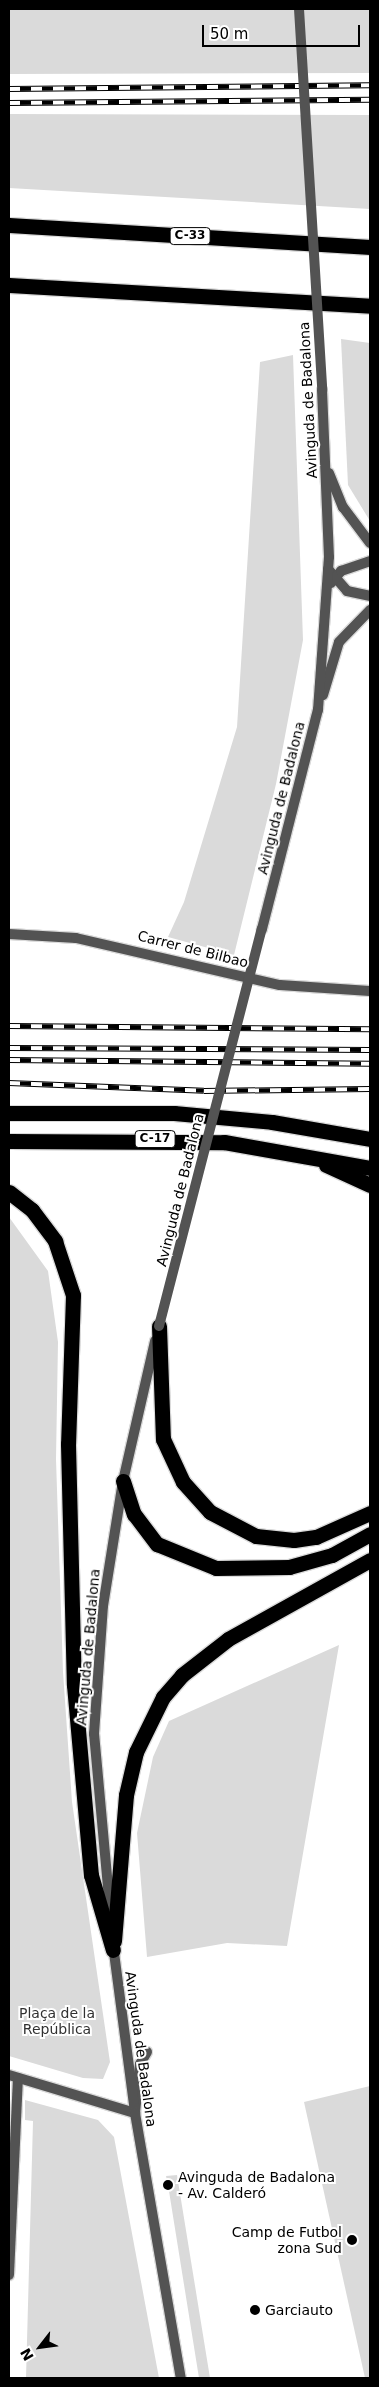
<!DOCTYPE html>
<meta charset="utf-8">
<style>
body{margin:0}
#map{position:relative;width:379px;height:2387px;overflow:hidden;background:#fff;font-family:"DejaVu Sans",sans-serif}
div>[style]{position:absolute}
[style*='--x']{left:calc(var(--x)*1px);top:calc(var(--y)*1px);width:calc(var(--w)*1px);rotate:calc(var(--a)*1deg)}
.green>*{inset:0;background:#dadada}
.roads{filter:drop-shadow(1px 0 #dbdbdb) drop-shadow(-1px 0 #dbdbdb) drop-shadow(0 1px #dbdbdb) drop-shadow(0 -1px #dbdbdb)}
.minor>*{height:10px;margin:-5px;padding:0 5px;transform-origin:5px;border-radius:5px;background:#535353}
.tertiary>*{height:10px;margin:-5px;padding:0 5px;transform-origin:5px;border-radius:5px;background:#535353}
.motorway>*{height:15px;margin:-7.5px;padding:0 7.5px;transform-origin:7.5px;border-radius:7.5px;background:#000}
.rail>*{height:5.5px;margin-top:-2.75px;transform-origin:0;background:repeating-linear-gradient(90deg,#fff 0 11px,#000 0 22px);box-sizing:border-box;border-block:1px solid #000}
.tertiary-bridge>*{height:10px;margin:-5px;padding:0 5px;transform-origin:5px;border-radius:5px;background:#535353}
.dots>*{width:14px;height:14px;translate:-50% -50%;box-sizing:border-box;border:2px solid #fff;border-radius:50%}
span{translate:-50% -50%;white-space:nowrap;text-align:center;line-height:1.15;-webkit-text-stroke:4px #fff;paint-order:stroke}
.shield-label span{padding:1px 4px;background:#fff;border:1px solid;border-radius:4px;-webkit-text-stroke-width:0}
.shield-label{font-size:12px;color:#000;font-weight:700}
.street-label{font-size:14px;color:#000}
.park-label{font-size:14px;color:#313131}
.poi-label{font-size:14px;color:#000}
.left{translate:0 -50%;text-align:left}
.right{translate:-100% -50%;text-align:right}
.frame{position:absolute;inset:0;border:10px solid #000;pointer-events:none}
.north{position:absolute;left:15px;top:2322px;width:50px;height:50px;-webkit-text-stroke:4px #fff;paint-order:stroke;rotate:240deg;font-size:14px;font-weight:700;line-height:20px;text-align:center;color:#000}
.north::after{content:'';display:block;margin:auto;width:18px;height:22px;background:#000;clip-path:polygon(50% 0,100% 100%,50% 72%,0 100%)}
.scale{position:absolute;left:202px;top:25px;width:158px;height:22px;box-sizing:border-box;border:2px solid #000;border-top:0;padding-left:6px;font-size:15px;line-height:18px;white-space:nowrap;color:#000;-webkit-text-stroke:4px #fff;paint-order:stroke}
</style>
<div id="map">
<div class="green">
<i style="clip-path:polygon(9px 9px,370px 9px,370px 73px,9px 74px)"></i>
<i style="clip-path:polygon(9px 114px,370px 115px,370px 209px,9px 188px)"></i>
<i style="clip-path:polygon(341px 339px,370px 343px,370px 521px,348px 485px)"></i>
<i style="clip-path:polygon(293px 355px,303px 640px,276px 784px,234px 955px,168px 937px,184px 902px,237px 727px,260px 362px)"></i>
<i style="clip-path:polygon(9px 1217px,48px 1271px,58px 1342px,56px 1459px,63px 1672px,72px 1802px,110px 2062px,103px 2079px,83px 2078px,9px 2056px)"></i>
<i style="clip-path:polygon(339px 1645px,287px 1946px,227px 1943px,147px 1957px,137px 1833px,153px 1757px,169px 1721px)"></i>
<i style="clip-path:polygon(370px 2086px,370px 2378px,365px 2378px,304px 2102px)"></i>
<i style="clip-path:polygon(25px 2100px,98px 2120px,114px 2137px,159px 2378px,26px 2378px,33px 2121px,25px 2120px)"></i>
<i style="clip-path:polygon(177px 2175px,210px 2378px,199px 2378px,168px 2185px,166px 2176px)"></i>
</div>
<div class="roads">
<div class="minor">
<i style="--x:9;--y:934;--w:67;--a:3.4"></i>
<i style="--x:76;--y:938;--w:209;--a:13"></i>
<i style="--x:280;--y:985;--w:90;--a:3.8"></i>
<i style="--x:9;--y:2075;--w:132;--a:16.8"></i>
<i style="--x:135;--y:2113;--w:49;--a:-84.2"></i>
<i style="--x:140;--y:2064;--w:14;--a:-60"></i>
<i style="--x:9;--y:2275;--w:197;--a:-87.4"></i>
</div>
<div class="tertiary">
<i style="--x:329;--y:473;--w:37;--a:68"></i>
<i style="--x:343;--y:507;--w:45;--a:53.1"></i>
<i style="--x:328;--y:569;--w:29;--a:49"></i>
<i style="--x:347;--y:591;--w:24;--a:12"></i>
<i style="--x:331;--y:583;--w:16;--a:-50"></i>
<i style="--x:341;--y:571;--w:31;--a:-19"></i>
<i style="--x:323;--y:695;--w:55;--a:-73.2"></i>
<i style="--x:339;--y:642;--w:45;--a:-45.9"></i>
<i style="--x:262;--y:929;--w:226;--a:-75.7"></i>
<i style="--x:318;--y:710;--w:153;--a:-85.9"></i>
<i style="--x:329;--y:557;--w:167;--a:-92.4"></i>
<i style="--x:111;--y:1920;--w:187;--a:-95.2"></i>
<i style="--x:94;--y:1734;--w:128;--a:-86"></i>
<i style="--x:103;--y:1606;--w:127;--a:-80.9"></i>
<i style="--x:123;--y:1481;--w:144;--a:-77.1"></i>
<i style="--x:113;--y:1945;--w:169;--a:82.5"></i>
<i style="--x:135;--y:2113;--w:269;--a:80.2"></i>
</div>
<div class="motorway">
<i style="--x:9;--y:225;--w:362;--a:3.5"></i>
<i style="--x:9;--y:285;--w:362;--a:3.3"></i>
<i style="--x:9;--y:1113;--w:165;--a:0"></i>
<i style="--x:174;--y:1113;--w:98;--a:5.2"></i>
<i style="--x:272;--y:1122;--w:99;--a:9.8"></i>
<i style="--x:9;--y:1141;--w:215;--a:0.3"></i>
<i style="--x:224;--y:1142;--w:148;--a:10.1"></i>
<i style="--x:326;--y:1165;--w:48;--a:24.4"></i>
<i style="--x:9;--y:1192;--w:29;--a:38"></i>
<i style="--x:32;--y:1210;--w:39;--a:53"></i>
<i style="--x:55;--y:1241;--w:57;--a:71.6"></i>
<i style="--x:73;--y:1295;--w:149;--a:91.9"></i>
<i style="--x:68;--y:1444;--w:241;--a:88.6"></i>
<i style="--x:74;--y:1685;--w:191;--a:84.9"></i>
<i style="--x:91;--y:1875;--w:78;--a:73.7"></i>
<i style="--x:159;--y:1326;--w:113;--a:88"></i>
<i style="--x:163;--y:1439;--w:47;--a:65.1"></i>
<i style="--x:183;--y:1482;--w:40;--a:48"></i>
<i style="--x:210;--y:1512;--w:52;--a:27.6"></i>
<i style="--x:256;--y:1536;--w:38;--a:6"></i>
<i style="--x:294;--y:1540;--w:22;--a:-8"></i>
<i style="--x:316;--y:1537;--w:59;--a:-24"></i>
<i style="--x:123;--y:1481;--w:35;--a:72"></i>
<i style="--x:134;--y:1514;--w:38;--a:53"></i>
<i style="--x:157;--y:1544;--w:64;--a:22.1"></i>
<i style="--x:216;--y:1568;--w:73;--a:-0.8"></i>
<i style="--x:289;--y:1567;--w:45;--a:-15.6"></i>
<i style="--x:332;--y:1555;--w:43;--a:-28.9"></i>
<i style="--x:114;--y:1941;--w:146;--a:-85.3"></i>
<i style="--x:126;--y:1795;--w:44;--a:-76.9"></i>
<i style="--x:136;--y:1752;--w:61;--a:-63.9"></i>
<i style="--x:163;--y:1697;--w:29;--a:-49"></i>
<i style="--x:182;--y:1675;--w:58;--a:-38"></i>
<i style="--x:228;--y:1639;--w:162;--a:-29.1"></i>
</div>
</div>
<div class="rail">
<i style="--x:9;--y:89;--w:361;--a:-0.6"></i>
<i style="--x:9;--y:103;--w:361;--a:-0.5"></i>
<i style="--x:9;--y:1026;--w:361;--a:0.5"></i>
<i style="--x:9;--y:1048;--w:361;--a:0.3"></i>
<i style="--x:9;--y:1060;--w:361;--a:0.6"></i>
<i style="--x:9;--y:1083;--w:195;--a:2.3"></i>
<i style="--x:204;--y:1091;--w:166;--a:-0.7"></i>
</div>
<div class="tertiary-bridge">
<i style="--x:299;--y:9;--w:382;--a:86.5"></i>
<i style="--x:159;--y:1326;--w:410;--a:-75.5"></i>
</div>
<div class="dots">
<i style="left:168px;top:2185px;background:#000"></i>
<i style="left:352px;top:2240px;background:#000"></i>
<i style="left:255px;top:2310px;background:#000"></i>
</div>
<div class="shield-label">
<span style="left:190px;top:236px">C-33</span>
<span style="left:155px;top:1139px">C-17</span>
</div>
<div class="street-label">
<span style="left:308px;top:400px;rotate:-93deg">Avinguda de Badalona</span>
<span style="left:281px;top:798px;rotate:-76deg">Avinguda de Badalona</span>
<span style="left:193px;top:949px;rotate:14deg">Carrer de Bilbao</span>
<span style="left:180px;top:1190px;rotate:-76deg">Avinguda de Badalona</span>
<span style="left:88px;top:1647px;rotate:-85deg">Avinguda de Badalona</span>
<span style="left:141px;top:2049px;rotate:82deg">Avinguda de Badalona</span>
</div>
<div class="park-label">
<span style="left:57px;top:2021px">Plaça de la<br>República</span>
</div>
<div class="poi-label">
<span class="left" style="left:178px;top:2185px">Avinguda de Badalona<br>- Av. Calderó</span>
<span class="right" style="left:342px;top:2240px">Camp de Futbol<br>zona Sud</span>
<span class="left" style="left:265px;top:2310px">Garciauto</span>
</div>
<div class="frame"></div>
<div class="north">N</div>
<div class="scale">50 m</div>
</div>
